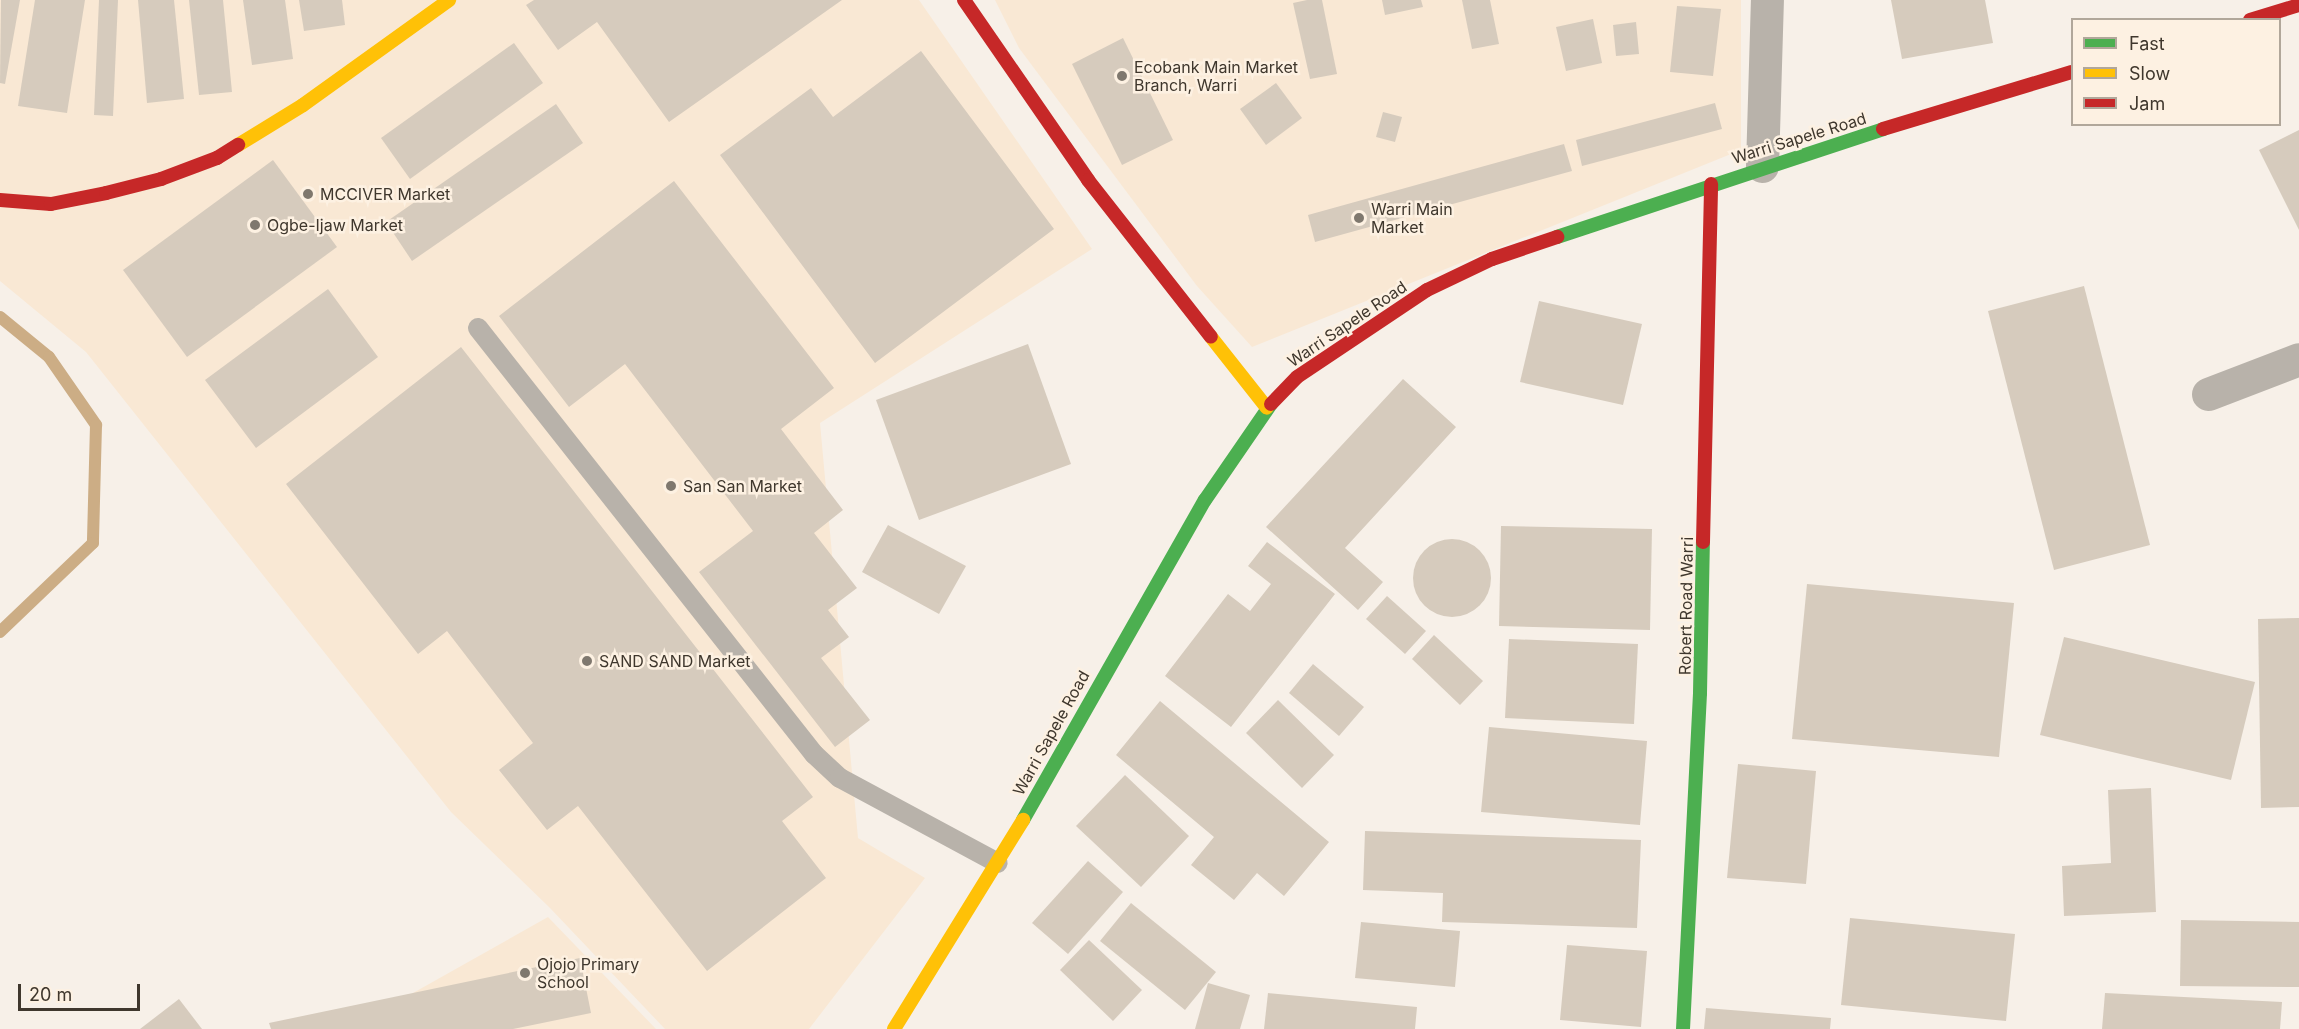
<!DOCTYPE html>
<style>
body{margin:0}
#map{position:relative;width:2299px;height:1029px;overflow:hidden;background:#f7f0e8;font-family:Inter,sans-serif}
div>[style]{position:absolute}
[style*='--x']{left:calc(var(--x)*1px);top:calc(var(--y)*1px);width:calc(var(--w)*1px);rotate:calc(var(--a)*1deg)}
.built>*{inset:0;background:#f9e8d4}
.stream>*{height:12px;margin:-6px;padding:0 6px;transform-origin:6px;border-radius:6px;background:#ccad85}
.building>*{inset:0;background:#d6cbbd}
.round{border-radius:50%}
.lane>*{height:20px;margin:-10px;padding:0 10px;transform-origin:10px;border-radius:10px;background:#b8b2aa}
.street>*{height:33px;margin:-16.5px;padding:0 16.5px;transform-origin:16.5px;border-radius:16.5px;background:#b8b2aa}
.fast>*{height:14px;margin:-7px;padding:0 7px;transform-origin:7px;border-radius:7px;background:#4caf50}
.slow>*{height:14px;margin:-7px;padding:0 7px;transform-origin:7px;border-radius:7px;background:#ffc107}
.jam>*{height:14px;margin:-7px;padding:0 7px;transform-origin:7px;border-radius:7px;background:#c62828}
.dots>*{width:16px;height:16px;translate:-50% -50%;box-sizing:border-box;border:3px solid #fdf1e2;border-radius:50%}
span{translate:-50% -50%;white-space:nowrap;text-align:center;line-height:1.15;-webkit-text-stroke:5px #fdf1e2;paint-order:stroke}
.poi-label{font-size:16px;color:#3f372d}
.left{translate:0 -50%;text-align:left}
.street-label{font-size:16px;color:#3f372d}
.legend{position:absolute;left:2071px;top:18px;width:210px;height:108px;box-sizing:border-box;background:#fdf1e2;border:2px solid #b1a79a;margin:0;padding:8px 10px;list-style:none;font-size:18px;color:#3f372d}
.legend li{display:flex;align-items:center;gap:12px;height:30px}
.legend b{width:30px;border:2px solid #b1a79a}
.scale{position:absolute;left:18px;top:984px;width:122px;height:27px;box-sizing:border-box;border:3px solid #3f372d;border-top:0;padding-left:8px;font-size:18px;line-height:21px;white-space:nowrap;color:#3f372d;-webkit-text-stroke:4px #fdf1e2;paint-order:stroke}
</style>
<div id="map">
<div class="built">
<i style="clip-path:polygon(0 0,919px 0,1092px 249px,820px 423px,858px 838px,925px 878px,809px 1029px,665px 1029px,550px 908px,451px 812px,86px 352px,0 281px)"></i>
<i style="clip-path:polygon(995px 0,1741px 0,1741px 150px,1252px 347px,1197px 286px,1019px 48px)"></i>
<i style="clip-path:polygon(548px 917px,656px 1029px,349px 1029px)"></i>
</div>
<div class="stream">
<i style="--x:0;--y:317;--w:63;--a:39.2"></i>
<i style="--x:49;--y:357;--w:83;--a:55.3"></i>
<i style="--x:96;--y:425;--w:118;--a:91.5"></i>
<i style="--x:93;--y:543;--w:129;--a:136.3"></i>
</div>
<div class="building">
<i style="clip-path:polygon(1px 0,20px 0,5px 84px,0 83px)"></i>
<i style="clip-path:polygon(35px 0,85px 0,67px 113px,18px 106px)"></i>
<i style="clip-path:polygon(99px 0,118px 0,113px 116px,94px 115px)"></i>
<i style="clip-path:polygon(138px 0,174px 0,184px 99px,147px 103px)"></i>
<i style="clip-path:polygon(189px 0,223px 0,232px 92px,199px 95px)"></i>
<i style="clip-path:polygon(243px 0,285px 0,293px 59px,252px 65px)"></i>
<i style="clip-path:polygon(299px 0,342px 0,345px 25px,304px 31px)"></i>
<i style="clip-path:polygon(534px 0,842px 0,669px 122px,597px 22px,558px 50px,526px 5px)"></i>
<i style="clip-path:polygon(1307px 0,1322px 0,1337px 74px,1310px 79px,1293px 3px)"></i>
<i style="clip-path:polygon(1382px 0,1421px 0,1423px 7px,1385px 15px)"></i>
<i style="clip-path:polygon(1462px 0,1490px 0,1499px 44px,1472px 49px)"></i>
<i style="clip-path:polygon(1891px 0,1985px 0,1993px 43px,1902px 59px)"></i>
<i style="clip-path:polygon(1677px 6px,1721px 9px,1713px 76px,1670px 72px)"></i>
<i style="clip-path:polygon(1593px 19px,1602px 63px,1566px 71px,1556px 27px)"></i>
<i style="clip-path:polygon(1636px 22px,1639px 54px,1616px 56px,1613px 25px)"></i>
<i style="clip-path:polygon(1123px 38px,1173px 140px,1122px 165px,1072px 64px)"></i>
<i style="clip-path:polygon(514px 43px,543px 83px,410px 179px,381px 138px)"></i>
<i style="clip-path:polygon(921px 51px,1054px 229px,875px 363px,720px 155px,811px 88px,833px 117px)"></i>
<i style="clip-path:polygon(1276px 83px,1302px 118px,1266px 145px,1240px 109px)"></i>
<i style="clip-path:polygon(1715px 103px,1722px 129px,1582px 166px,1576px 140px)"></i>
<i style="clip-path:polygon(556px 104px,583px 143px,412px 261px,386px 222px)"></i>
<i style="clip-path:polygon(1383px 112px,1402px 117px,1395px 142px,1376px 137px)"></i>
<i style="clip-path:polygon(2299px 130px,2299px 230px,2259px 150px)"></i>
<i style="clip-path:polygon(1564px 144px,1572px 171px,1315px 242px,1308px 215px)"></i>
<i style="clip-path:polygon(273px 160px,337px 247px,187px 357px,123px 270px)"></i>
<i style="clip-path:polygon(674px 181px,834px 388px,781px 429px,843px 510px,814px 533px,857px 588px,828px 610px,849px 637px,821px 658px,870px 720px,835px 747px,699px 572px,753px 531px,625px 364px,569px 407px,499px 316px)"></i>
<i style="clip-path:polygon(2084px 286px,2150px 545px,2054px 570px,1988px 311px)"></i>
<i style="clip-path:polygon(328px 289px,378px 357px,256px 448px,205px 380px)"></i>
<i style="clip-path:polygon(1539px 301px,1642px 324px,1623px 405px,1520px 382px)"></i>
<i style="clip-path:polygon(1028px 344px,1071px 464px,919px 520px,876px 400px)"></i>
<i style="clip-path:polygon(461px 347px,813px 797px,782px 821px,826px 878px,707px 971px,578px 806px,547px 830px,499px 770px,533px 743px,447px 631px,418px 654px,286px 484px)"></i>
<i style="clip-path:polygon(1403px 379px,1456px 427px,1345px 548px,1383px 582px,1358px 610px,1266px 527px)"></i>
<i style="clip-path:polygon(888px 525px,966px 566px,939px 614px,862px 572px)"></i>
<i style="clip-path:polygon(1501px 526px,1652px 529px,1650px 630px,1499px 626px)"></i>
<i class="round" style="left:1413px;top:539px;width:78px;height:78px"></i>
<i style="clip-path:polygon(1267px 542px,1335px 594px,1231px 727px,1165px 676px,1228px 594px,1250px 611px,1271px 584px,1248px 566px)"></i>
<i style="clip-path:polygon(1807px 584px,2014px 603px,1999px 757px,1792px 739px)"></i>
<i style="clip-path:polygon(1387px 596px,1426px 631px,1405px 654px,1366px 619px)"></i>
<i style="clip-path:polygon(2299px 618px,2299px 807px,2261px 808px,2258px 619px)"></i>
<i style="clip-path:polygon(1434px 635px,1483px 681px,1460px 705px,1412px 659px)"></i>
<i style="clip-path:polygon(2064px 637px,2255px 682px,2231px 780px,2040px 735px)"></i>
<i style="clip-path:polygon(1509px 639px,1638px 644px,1634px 724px,1505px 718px)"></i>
<i style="clip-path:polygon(1313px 664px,1364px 707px,1339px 736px,1289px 693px)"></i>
<i style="clip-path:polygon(1278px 700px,1334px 755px,1302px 788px,1246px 733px)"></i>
<i style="clip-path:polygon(1160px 701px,1329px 842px,1284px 896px,1257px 873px,1234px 900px,1191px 865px,1214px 837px,1116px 755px)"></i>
<i style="clip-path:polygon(1489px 727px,1647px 741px,1640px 825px,1481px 812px)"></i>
<i style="clip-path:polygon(1738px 764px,1816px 771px,1806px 884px,1727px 878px)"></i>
<i style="clip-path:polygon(1125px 775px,1189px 836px,1141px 887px,1076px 826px)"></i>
<i style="clip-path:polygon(2151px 788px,2156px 912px,2064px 916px,2062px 866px,2111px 863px,2108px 790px)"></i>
<i style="clip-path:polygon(1365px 831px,1641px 840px,1637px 928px,1442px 922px,1443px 893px,1363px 890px)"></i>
<i style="clip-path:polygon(1088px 861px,1123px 892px,1068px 954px,1032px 923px)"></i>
<i style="clip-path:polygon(1131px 903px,1216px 972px,1185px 1010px,1100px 941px)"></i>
<i style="clip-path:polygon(1850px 918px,2015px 934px,2006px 1021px,1841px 1005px)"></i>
<i style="clip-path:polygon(2181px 920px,2299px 922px,2299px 987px,2180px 986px)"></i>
<i style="clip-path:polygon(1361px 922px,1460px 931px,1455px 987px,1355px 978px)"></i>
<i style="clip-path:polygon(1089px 940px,1142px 990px,1113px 1021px,1060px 970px)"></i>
<i style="clip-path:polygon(1567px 945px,1647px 951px,1641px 1027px,1560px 1020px)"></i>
<i style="clip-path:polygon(580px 958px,591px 1013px,513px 1029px,271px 1029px,269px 1023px)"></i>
<i style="clip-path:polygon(1208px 983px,1250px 995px,1240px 1029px,1195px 1029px)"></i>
<i style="clip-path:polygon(1268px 993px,1417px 1007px,1415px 1029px,1264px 1029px)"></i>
<i style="clip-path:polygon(2105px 993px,2282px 1002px,2280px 1029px,2102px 1029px)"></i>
<i style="clip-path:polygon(179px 999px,202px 1029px,140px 1029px)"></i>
<i style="clip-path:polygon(1706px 1008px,1831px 1018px,1830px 1029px,1704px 1029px)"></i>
</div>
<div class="lane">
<i style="--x:478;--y:328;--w:543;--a:51.74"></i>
<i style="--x:814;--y:754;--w:35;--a:43"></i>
<i style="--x:840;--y:778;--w:179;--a:28.3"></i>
</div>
<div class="street">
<i style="--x:1762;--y:166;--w:166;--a:-88.3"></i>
<i style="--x:2208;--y:394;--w:97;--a:-21"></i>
</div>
<div class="fast">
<i style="--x:1557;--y:237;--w:343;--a:-18.3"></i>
<i style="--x:1023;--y:820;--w:368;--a:-60.4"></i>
<i style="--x:1205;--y:500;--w:116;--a:-55.5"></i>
<i style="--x:1683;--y:1029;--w:336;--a:-87.1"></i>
<i style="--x:1700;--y:693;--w:151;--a:-88.9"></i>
</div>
<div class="slow">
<i style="--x:238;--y:145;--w:76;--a:-31.6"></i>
<i style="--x:303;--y:105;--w:180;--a:-35.7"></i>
<i style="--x:1211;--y:337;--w:90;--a:51.7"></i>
<i style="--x:894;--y:1029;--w:246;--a:-58.3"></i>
</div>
<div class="jam">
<i style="--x:964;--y:0;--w:219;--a:55.4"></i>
<i style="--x:1088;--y:180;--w:199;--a:51.9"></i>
<i style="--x:2250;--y:20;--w:51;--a:-17"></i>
<i style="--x:1883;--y:129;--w:197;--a:-16.8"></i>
<i style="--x:0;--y:200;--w:51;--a:4.5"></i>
<i style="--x:51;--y:204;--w:56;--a:-11.3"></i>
<i style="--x:106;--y:193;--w:57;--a:-14.3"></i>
<i style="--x:161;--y:179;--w:60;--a:-20.6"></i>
<i style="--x:217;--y:158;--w:25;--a:-32"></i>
<i style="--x:1271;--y:404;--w:37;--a:-46"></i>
<i style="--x:1297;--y:377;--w:156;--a:-33.8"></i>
<i style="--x:1427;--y:290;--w:72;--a:-25.5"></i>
<i style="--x:1492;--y:259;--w:69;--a:-18.7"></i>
<i style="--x:1703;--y:542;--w:358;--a:-88.7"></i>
</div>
<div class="dots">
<i style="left:1122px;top:76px;background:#7f786e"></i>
<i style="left:308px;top:194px;background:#7f786e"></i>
<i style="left:1359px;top:218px;background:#7f786e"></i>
<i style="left:255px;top:225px;background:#7f786e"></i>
<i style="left:671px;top:486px;background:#7f786e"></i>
<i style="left:587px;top:661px;background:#7f786e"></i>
<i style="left:525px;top:973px;background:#7f786e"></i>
</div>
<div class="poi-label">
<span class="left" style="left:1134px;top:76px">Ecobank Main Market<br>Branch, Warri</span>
<span class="left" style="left:320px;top:194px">MCCIVER Market</span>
<span class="left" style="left:1371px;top:218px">Warri Main<br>Market</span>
<span class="left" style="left:267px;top:225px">Ogbe-Ijaw Market</span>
<span class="left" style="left:683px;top:486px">San San Market</span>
<span class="left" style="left:599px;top:661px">SAND SAND Market</span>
<span class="left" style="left:537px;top:973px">Ojojo Primary<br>School</span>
</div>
<div class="street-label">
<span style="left:1799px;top:138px;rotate:-17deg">Warri Sapele Road</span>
<span style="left:1347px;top:324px;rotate:-34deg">Warri Sapele Road</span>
<span style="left:1686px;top:606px;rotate:-89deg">Robert Road Warri</span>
<span style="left:1051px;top:733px;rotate:-61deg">Warri Sapele Road</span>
</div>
<ul class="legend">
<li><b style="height:8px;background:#4caf50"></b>Fast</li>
<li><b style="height:8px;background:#ffc107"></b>Slow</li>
<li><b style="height:8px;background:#c62828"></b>Jam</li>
</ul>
<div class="scale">20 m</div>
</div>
